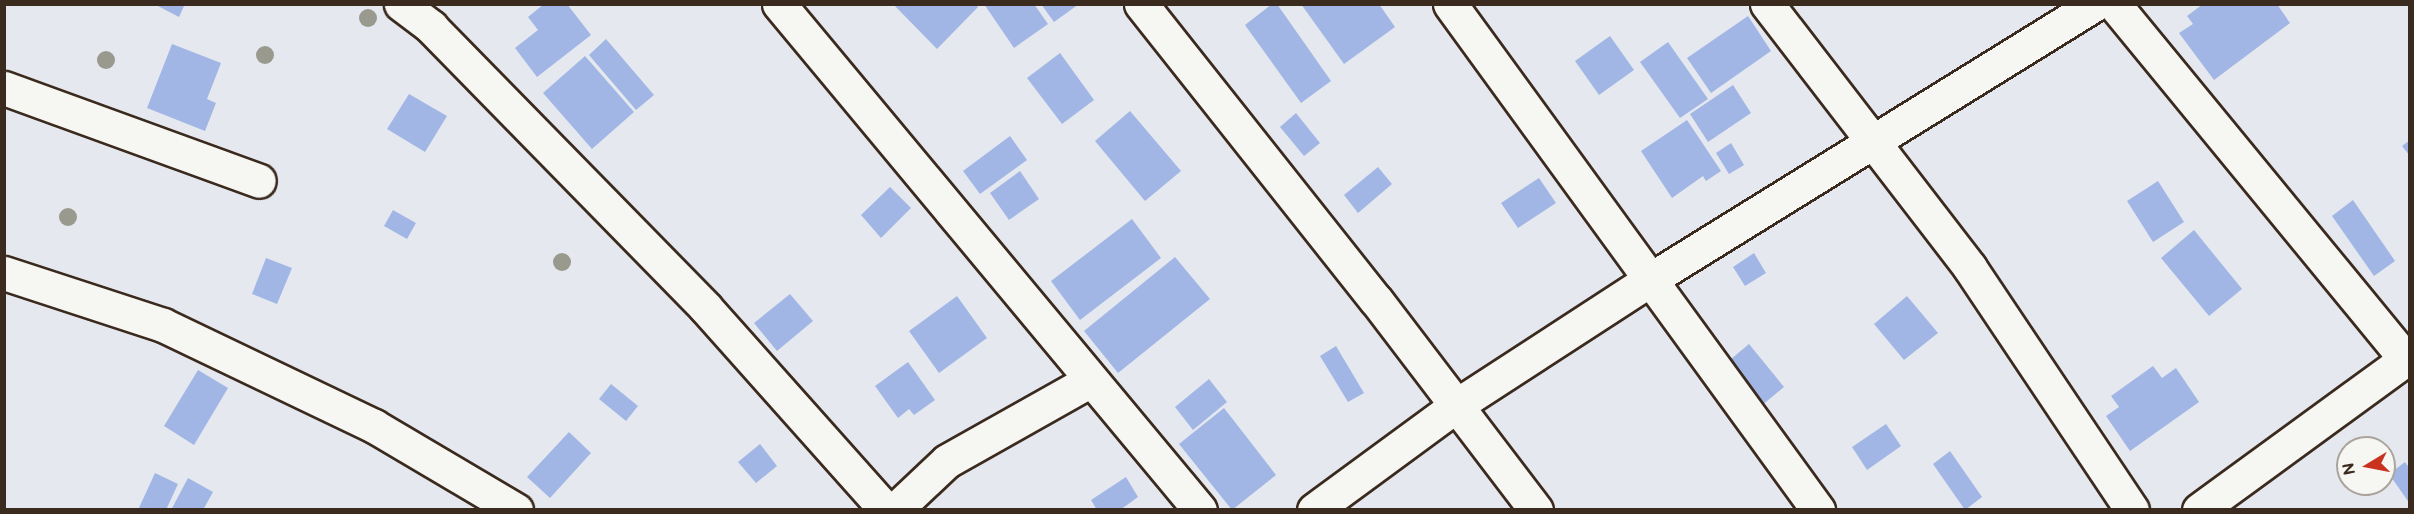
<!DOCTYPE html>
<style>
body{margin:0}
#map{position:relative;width:2414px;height:514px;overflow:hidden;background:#e5e9ef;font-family:"Balsamiq Sans",sans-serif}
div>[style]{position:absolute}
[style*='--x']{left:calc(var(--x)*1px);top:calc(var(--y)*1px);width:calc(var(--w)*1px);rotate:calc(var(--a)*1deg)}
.building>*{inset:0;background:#a1b6e4}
.roads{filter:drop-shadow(2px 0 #3b2a1e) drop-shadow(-2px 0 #3b2a1e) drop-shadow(0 2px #3b2a1e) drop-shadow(0 -2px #3b2a1e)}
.street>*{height:33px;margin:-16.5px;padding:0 16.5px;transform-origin:16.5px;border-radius:16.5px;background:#f6f6f2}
.trees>*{width:18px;height:18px;margin:-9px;border-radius:50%;background:#99998d}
span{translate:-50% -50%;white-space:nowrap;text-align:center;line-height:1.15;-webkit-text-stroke:4.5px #f6f6f2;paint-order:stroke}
.frame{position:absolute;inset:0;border:6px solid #3b2a1e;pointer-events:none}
.north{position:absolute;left:2336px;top:436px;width:60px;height:60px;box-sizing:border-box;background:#f6f6f2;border:2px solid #aba49d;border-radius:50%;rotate:260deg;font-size:16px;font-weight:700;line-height:24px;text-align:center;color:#3b2a1e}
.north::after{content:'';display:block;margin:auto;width:21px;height:27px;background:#c8321e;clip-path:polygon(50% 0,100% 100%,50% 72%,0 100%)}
</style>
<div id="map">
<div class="building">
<i style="clip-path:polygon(154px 4px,185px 4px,179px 17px)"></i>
<i style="clip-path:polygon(544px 4px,567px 4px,591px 35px,537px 77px,515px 48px,538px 30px,528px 17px)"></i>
<i style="clip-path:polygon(893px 4px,975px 4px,978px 7px,937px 49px)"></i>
<i style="clip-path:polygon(984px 4px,1034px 4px,1048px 24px,1014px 48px)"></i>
<i style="clip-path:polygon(1041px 4px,1079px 4px,1054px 22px)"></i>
<i style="clip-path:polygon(1272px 4px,1277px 4px,1331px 81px,1301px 103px,1245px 25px)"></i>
<i style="clip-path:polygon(1301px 4px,1379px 4px,1395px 27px,1344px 64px)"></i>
<i style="clip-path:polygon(2203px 4px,2277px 4px,2290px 23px,2214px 80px,2179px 33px,2193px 24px,2187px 16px)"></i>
<i style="clip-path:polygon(1748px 16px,1771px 51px,1711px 93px,1687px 58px)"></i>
<i style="clip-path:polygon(1610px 36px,1634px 70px,1599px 95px,1575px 61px)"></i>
<i style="clip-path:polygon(606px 39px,654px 95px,636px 110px,589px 55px)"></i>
<i style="clip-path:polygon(1668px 42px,1708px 99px,1680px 118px,1640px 62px)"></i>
<i style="clip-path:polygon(172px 44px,221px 63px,207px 99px,216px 103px,205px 131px,147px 108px)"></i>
<i style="clip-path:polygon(1060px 53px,1094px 100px,1062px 124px,1027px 78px)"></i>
<i style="clip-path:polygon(585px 56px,634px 112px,592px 149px,543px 93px)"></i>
<i style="clip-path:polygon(1733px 85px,1751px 113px,1708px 142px,1690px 114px)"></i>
<i style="clip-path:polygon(409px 94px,447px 116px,425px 152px,387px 129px)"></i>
<i style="clip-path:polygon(1130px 111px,1181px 171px,1145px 201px,1095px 141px)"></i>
<i style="clip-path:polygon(1296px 113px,1320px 143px,1304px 156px,1280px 127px)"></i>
<i style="clip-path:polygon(1687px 120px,1721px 171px,1706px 181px,1703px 176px,1672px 198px,1641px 151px)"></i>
<i style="clip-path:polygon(1010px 136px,1027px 160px,980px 194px,963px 171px)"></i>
<i style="clip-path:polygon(2410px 140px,2410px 156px,2402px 146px)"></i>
<i style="clip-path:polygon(1731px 143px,1744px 165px,1729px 174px,1716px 153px)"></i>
<i style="clip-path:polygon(1378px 167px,1392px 184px,1358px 213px,1344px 195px)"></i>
<i style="clip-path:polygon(1020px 171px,1039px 199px,1009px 220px,990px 193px)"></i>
<i style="clip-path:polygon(1539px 178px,1556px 203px,1518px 228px,1501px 203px)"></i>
<i style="clip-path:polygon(2158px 181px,2184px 222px,2153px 242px,2127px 201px)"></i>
<i style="clip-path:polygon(890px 187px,911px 208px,881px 238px,861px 215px)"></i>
<i style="clip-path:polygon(2353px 200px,2395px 261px,2374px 276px,2332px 216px)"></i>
<i style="clip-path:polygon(393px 210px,416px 223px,407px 239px,384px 226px)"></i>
<i style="clip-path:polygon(1132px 219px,1161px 258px,1080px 320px,1051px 281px)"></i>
<i style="clip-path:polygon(2194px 230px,2242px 289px,2209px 316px,2161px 258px)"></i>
<i style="clip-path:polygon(1754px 253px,1766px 273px,1745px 286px,1733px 267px)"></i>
<i style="clip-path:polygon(1175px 257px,1210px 299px,1118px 373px,1084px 331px)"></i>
<i style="clip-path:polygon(266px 258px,292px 268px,277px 304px,252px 294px)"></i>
<i style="clip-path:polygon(790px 294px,813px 321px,777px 351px,754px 323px)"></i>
<i style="clip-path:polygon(957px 296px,987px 338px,939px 373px,909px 331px)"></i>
<i style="clip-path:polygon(1907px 296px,1938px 333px,1904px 360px,1874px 324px)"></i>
<i style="clip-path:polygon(1749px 344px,1784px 387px,1761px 406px,1725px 364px)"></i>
<i style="clip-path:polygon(1336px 346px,1364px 393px,1348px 402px,1320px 356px)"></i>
<i style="clip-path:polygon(908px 362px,935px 400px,914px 415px,909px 409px,898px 418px,875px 386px)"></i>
<i style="clip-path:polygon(2153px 366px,2162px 378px,2176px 368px,2199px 402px,2130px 451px,2106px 416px,2119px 407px,2111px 396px)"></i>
<i style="clip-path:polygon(198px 370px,228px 388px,194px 445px,164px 426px)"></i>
<i style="clip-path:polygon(1209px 379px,1227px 402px,1193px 430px,1175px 407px)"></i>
<i style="clip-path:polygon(611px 384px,638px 406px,626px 421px,599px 399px)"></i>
<i style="clip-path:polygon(1224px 408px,1276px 475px,1232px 510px,1179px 444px)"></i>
<i style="clip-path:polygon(1886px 424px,1901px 446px,1867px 470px,1852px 447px)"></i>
<i style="clip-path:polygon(569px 432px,591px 453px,550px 498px,527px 477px)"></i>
<i style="clip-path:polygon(760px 444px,777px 466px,756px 483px,738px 462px)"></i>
<i style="clip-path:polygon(1950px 451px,1982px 497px,1965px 510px,1933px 464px)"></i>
<i style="clip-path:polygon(2405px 462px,2410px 469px,2410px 504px,2389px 474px)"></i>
<i style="clip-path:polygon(155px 473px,178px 484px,166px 510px,138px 510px)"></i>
<i style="clip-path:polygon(1126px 477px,1138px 497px,1120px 510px,1097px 510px,1091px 500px)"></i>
<i style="clip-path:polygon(188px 478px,213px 492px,203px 510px,171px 510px)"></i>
</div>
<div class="roads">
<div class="street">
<i style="--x:401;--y:4;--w:38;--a:37"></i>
<i style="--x:431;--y:27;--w:392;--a:45.6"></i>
<i style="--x:705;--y:307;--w:272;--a:48.3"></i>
<i style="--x:779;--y:4;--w:658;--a:50.24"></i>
<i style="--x:1141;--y:4;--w:378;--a:51.6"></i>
<i style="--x:1376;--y:300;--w:264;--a:52.7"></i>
<i style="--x:1450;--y:4;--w:626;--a:53.97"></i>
<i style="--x:1767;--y:4;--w:333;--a:52.4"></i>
<i style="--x:1970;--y:268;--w:291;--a:56.2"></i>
<i style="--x:2114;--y:4;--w:460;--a:50.6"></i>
<i style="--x:4;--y:88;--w:271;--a:20"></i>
<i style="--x:4;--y:273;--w:167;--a:18.1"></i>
<i style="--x:163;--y:325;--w:234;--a:25.6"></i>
<i style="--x:374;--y:426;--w:165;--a:30.6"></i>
<i style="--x:895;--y:510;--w:71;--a:-43.3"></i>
<i style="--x:947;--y:461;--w:165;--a:-29.4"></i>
<i style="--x:1314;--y:510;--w:177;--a:-36.3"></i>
<i style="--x:1457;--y:405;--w:231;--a:-33"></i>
<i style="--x:1651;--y:279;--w:522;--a:-31.77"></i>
<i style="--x:2199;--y:510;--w:261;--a:-36.1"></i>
</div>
</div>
<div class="trees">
<i style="left:368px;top:18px"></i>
<i style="left:265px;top:55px"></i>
<i style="left:106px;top:60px"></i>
<i style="left:68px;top:217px"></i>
<i style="left:562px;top:262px"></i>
</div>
<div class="frame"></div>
<div class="north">N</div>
</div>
